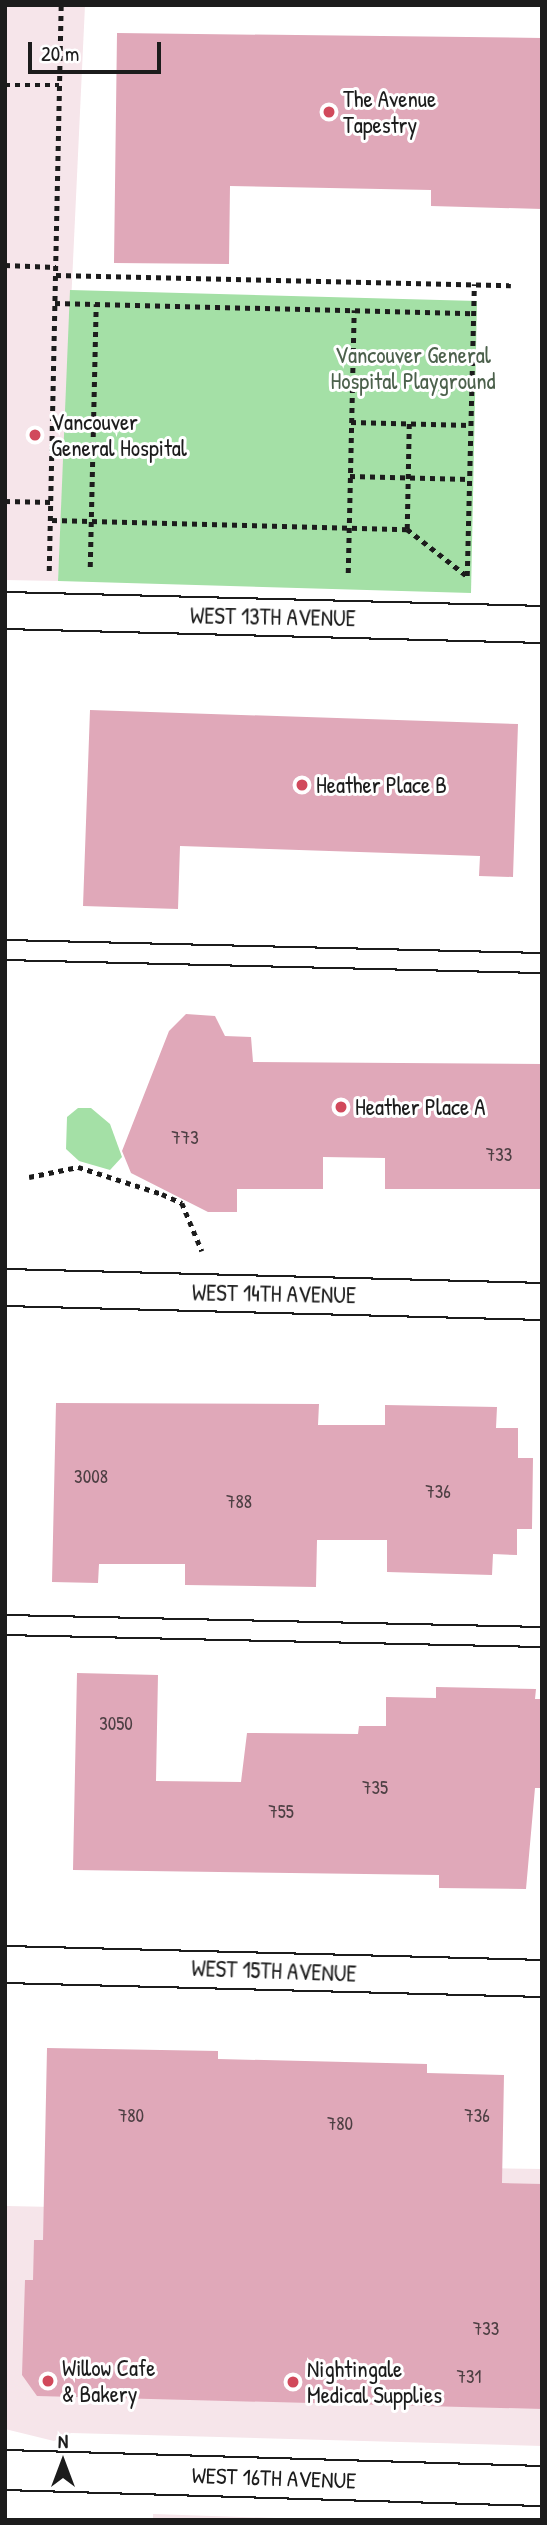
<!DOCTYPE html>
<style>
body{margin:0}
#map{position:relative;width:547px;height:2525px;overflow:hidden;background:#fff;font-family:"Patrick Hand",sans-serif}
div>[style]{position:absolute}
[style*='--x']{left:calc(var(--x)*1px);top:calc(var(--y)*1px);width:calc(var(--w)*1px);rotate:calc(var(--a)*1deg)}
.built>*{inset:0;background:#f6e5ea}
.green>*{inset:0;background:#a4e0a6}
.building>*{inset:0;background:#e0a8b9}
.path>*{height:4.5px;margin-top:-2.25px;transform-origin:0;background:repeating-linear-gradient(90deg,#1c1c1c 0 5px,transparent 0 10px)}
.roads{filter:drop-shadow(2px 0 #1c1c1c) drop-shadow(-2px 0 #1c1c1c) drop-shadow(0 2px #1c1c1c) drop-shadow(0 -2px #1c1c1c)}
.service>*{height:18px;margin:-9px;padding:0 9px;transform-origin:9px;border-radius:9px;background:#fff}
.minor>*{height:35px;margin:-17.5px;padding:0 17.5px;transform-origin:17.5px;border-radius:17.5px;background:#fff}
.tertiary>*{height:38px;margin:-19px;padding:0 19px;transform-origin:19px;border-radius:19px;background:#fff}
.dots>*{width:19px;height:19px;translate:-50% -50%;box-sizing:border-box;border:4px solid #fff;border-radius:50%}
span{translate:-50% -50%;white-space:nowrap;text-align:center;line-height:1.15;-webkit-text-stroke:6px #fff;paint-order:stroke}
.number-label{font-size:19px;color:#4d3f43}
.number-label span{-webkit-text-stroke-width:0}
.poi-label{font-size:23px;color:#1c1c1c}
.left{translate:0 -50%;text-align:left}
.park-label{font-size:23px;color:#4c614c}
.street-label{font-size:23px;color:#1c1c1c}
.frame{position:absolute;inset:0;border:7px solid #1c1c1c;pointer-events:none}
.north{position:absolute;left:28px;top:2427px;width:70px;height:70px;-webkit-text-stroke:5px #fff;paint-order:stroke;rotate:0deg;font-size:19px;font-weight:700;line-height:28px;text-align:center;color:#1c1c1c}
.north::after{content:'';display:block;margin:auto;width:24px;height:32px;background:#1c1c1c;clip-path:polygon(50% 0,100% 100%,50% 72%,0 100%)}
.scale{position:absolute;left:28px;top:42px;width:133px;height:32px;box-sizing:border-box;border:4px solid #1c1c1c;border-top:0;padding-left:9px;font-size:21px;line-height:24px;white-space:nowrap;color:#1c1c1c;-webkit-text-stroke:5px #fff;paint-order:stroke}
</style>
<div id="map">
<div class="built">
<i style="clip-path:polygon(5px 5px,85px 5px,58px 581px,5px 580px)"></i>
<i style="clip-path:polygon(429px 2167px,542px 2169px,542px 2446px,71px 2433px,54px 2441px,5px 2429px,7px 2206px,428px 2215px)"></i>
<i style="clip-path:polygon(153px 2514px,334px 2520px,153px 2520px)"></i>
</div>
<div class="green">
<i style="clip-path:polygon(70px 290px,477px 301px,471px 593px,58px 581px)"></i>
<i style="clip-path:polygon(78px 1108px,91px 1108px,110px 1124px,122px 1157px,110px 1170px,79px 1161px,66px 1149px,67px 1117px)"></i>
</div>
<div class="building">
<i style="clip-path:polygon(117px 33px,542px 38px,542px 209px,431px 206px,431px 190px,230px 186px,229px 264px,114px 263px)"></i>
<i style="clip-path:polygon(90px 710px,518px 724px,513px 877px,479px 876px,480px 856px,180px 846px,178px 909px,83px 906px)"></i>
<i style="clip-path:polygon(186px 1014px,215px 1016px,225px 1036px,251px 1037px,253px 1062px,542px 1064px,542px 1189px,385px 1189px,385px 1158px,323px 1157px,323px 1189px,237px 1189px,237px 1212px,208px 1212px,131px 1173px,122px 1151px,169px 1031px)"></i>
<i style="clip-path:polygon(56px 1403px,319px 1404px,318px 1425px,385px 1425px,385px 1405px,497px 1407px,496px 1428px,518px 1428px,518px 1458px,533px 1458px,532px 1529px,517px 1529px,517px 1555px,493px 1554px,492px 1575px,387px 1572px,387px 1540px,317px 1540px,316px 1587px,185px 1585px,185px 1564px,99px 1564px,98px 1583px,52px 1582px)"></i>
<i style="clip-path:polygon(77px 1673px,158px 1675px,156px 1781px,241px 1782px,247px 1733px,358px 1734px,359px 1726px,386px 1726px,386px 1697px,436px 1698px,436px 1687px,536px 1689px,535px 1699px,542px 1699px,542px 1788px,535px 1788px,526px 1889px,439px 1888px,439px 1875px,73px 1870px)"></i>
<i style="clip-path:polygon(47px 2048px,218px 2051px,218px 2059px,427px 2064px,427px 2073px,504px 2075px,502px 2183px,542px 2184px,542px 2409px,37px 2396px,22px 2375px,25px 2280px,33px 2280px,34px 2240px,43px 2240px)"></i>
</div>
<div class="path">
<i style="--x:5;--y:85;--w:54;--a:0"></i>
<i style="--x:5;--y:265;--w:51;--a:2.2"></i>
<i style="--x:56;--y:275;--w:455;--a:1.3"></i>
<i style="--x:55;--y:303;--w:418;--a:1.4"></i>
<i style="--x:351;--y:422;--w:119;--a:1.4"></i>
<i style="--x:350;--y:476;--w:119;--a:1.4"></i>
<i style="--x:5;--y:501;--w:47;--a:1.2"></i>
<i style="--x:52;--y:520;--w:355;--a:1.5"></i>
<i style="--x:407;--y:529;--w:76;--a:38.1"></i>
<i style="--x:407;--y:529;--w:106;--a:-88.9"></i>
<i style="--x:90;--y:567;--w:263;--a:-88.7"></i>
<i style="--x:49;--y:571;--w:566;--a:-88.79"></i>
<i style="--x:348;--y:573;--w:263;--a:-88.7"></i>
<i style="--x:467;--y:576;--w:292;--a:-88.6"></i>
<i style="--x:29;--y:1177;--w:50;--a:-11.5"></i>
<i style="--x:78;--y:1167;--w:88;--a:17.8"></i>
<i style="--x:162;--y:1194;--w:22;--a:24"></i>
<i style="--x:182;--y:1203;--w:52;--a:67.4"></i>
</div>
<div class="roads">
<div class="service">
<i style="--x:5;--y:950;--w:537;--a:1.39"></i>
<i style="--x:5;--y:1625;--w:537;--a:1.28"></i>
</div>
<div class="minor">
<i style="--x:5;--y:610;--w:537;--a:1.49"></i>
<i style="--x:5;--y:1287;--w:537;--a:1.49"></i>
<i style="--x:5;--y:1964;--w:537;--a:1.49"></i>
</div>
<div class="tertiary">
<i style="--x:5;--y:2470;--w:537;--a:1.71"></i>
</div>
</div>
<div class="dots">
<i style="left:329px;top:112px;background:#d1495b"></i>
<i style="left:35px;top:435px;background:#d1495b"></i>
<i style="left:302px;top:785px;background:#d1495b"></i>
<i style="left:341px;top:1107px;background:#d1495b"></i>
<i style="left:48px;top:2381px;background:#d1495b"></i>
<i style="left:293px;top:2382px;background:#d1495b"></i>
</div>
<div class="number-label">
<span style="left:185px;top:1138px">773</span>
<span style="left:499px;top:1155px">733</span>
<span style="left:91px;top:1477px">3008</span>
<span style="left:438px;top:1492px">736</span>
<span style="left:239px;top:1502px">788</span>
<span style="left:116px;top:1724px">3050</span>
<span style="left:375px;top:1788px">735</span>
<span style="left:281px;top:1812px">755</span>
<span style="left:131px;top:2116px">780</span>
<span style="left:477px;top:2116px">736</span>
<span style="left:340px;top:2124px">780</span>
<span style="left:486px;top:2329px">733</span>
<span style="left:469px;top:2377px">731</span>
</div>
<div class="poi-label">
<span class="left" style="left:343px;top:112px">The Avenue<br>Tapestry</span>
<span class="left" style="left:51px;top:435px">Vancouver<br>General Hospital</span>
<span class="left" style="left:316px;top:785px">Heather Place B</span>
<span class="left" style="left:355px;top:1107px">Heather Place A</span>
<span class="left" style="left:62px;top:2381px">Willow Cafe<br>&amp; Bakery</span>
<span class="left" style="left:307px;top:2382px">Nightingale<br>Medical Supplies</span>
</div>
<div class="park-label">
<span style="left:413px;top:368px">Vancouver General<br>Hospital Playground</span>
</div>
<div class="street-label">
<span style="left:273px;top:617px;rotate:1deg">WEST 13TH AVENUE</span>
<span style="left:274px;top:1294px;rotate:1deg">WEST 14TH AVENUE</span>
<span style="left:274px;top:1971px;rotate:2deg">WEST 15TH AVENUE</span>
<span style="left:274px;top:2478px;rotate:2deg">WEST 16TH AVENUE</span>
</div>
<div class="frame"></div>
<div class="north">N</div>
<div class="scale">20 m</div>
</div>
